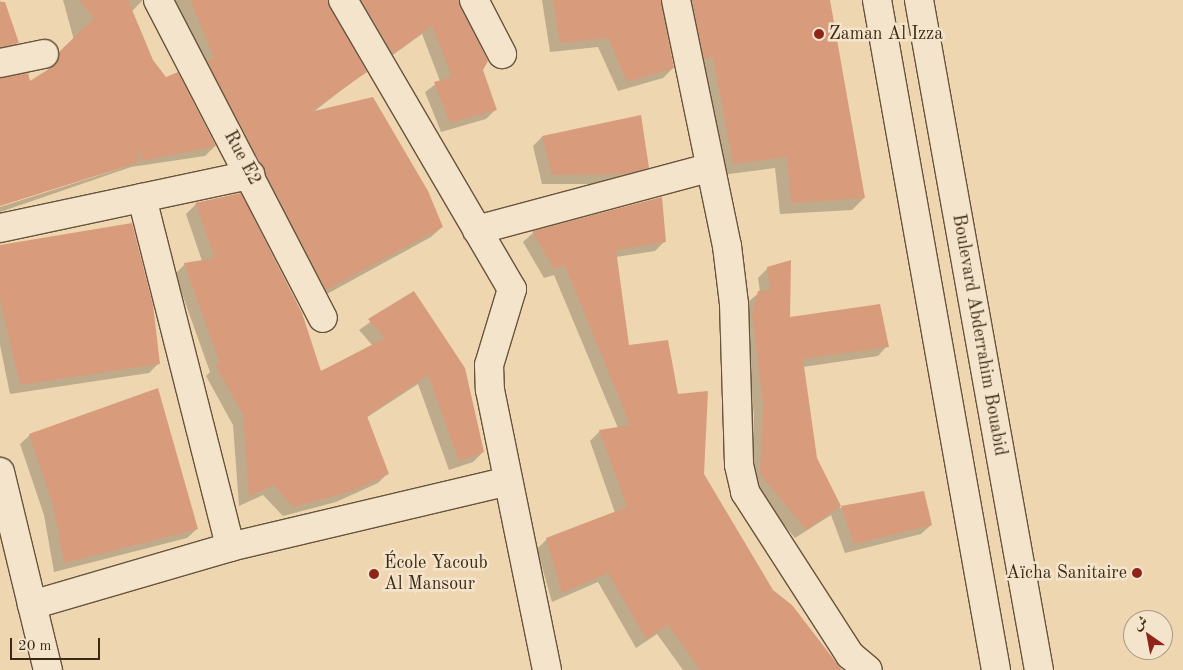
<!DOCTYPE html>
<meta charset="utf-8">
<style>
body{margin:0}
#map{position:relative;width:1183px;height:670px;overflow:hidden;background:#eed6b0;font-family:"Old Standard TT",Amiri,serif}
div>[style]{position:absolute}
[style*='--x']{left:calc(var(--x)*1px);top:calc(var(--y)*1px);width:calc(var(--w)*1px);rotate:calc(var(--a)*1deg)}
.shadow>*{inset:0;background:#0003}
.building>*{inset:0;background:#d89c7c}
.roads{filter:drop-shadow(1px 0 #68543c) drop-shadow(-1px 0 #68543c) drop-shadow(0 1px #68543c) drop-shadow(0 -1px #68543c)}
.street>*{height:28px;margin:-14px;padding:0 14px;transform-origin:14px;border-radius:14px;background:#f4e4cc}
.secondary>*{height:28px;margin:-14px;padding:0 14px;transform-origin:14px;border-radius:14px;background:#f4e4cc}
.dots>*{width:14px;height:14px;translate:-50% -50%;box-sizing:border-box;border:2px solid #f4e4cc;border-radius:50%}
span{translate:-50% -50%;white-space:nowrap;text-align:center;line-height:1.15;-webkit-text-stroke:5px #f4e4cc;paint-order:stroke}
.poi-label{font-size:18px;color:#3c2915}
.left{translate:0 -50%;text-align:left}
.right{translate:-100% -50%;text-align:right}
.street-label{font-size:18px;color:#3c2915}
.north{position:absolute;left:1123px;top:610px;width:50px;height:50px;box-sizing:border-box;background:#f4e4cc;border:1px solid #aa9983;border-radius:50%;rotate:327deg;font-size:14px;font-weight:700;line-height:20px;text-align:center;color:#3c2915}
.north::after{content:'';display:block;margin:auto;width:18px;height:22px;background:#8f2418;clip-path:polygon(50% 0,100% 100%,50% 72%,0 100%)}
.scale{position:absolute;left:10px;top:638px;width:90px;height:22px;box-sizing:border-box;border:2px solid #3c2915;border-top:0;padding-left:6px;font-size:15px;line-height:18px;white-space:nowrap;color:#3c2915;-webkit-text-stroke:4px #f4e4cc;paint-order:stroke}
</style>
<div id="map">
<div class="shadow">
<i style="clip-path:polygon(0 0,17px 43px,0 55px)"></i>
<i style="clip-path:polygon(63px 0,143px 0,131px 12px,152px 61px,166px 78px,177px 74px,215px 146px,205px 156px,131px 167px,0 212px,0 207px,128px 166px,0 205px,0 79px,30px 83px,46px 72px,74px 40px)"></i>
<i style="clip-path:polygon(175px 0,330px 0,328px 8px,365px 72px,312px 113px,442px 227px,431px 237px,316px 300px)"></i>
<i style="clip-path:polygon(343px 0,460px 0,459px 7px,496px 109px,486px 119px,441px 132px,425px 92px,440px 81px,422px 34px,383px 62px)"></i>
<i style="clip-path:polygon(542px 0,660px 0,673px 68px,663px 78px,618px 91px,598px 47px,550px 52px)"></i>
<i style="clip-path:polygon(684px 0,829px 0,864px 198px,852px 210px,780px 214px,775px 168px,721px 175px)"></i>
<i style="clip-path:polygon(542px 137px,648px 167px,638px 177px,613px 184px,542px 184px,533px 146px)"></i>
<i style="clip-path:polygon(661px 198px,665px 241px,655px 251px,616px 257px,628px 347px,677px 395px,703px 475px,772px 591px,840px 670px,683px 670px,657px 634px,636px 648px,598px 582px,552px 602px,537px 549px,547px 539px,615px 513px,590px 441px,600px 431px,618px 428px,554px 275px,544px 278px,523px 242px,533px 233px)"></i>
<i style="clip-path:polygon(196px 204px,320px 373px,373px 346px,359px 330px,413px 292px,483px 452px,473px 462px,449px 470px,418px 384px,366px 418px,388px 473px,378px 483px,336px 502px,283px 516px,263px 495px,239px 506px,233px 425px,206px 376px,210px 372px,175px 274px,185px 264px,202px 261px,186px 214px)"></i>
<i style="clip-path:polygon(0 247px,159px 363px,149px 373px,10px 394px,0 345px)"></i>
<i style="clip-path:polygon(768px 268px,789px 318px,887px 346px,878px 356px,803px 367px,816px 459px,840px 508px,923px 493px,931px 525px,921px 534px,845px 553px,831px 515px,795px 538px,750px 484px,754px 415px,743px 326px,748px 302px,760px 292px,758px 278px)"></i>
<i style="clip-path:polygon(30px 435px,197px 529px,187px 538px,54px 572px,44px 515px,20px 444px)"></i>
</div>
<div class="building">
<i style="clip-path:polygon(79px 0,128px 0,153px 60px,166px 77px,178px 72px,216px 146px,143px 161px,137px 148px,139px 162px,0 206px,0 78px,28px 73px,30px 81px,55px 65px,59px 52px,94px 18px)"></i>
<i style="clip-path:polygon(190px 0,327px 0,367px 72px,310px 112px,373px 97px,428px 191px,443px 227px,326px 290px,207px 61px,214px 58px)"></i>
<i style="clip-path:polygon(361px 0,458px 0,488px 61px,483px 70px,497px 110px,450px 123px,434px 82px,452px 77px,432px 26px,393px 54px)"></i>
<i style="clip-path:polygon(553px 0,661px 0,674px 68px,627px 82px,608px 38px,560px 43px)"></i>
<i style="clip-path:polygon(692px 0,830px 0,865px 198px,791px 203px,787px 157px,733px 164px,713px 57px,704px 59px)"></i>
<i style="clip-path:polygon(0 2px,5px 2px,19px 43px,0 47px)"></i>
<i style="clip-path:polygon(641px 115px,649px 168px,624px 174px,552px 175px,542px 136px)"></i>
<i style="clip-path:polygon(241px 193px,302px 313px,321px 371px,385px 338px,368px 319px,414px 291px,465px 368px,484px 452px,459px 461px,428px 375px,367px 416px,389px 474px,346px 493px,293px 507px,274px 485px,249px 497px,243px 415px,215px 365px,220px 364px,184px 263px,215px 258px,195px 203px)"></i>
<i style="clip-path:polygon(662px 197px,666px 242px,616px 250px,629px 345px,668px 340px,678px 394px,708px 391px,704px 474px,773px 590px,792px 605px,842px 670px,700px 670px,668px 625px,646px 639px,608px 573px,562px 593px,546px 538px,627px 507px,599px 430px,630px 425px,565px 266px,554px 269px,532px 231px)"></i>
<i style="clip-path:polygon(132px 223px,153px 305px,160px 364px,20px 385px,0 300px,0 245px)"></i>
<i style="clip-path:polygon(791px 260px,790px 317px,880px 304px,889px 347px,803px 359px,817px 458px,841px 506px,806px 530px,760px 474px,763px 404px,752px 314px,758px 291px,770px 290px,767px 267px)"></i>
<i style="clip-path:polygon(158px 388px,198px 529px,64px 563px,53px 505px,29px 434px)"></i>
<i style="clip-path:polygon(924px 491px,932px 525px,854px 544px,841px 506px)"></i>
</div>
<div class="roads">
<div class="street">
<i style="--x:158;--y:0;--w:358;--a:62.6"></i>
<i style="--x:343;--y:0;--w:335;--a:59.7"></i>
<i style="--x:512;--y:289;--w:79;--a:106.8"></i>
<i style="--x:489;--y:365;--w:25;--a:88"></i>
<i style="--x:490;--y:390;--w:286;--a:78.5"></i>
<i style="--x:474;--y:0;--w:61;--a:62.6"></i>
<i style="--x:676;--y:0;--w:251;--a:78.3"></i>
<i style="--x:727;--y:246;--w:58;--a:83.1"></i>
<i style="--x:734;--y:304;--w:161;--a:88.2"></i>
<i style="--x:739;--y:465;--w:28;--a:77"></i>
<i style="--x:745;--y:492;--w:194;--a:57.2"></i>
<i style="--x:850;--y:655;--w:23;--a:40"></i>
<i style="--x:0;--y:63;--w:45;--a:-11.6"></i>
<i style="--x:142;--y:198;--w:360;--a:75.8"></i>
<i style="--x:0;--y:228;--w:256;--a:-12"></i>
<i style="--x:477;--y:230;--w:239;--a:-15"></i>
<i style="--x:0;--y:472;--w:204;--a:76.4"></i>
<i style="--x:32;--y:605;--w:206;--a:-16.3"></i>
<i style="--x:230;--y:547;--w:284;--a:-13.3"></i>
</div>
<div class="secondary">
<i style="--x:877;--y:0;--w:680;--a:79.93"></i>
<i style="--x:919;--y:0;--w:681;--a:79.85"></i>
</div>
</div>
<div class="dots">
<i style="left:819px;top:34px;background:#8f2418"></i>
<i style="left:1137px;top:573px;background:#8f2418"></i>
<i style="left:374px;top:574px;background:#8f2418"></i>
</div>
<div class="poi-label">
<span class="left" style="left:829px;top:34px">Zaman Al Izza</span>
<span class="left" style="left:384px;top:574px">École Yacoub<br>Al Mansour</span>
<span class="right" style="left:1127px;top:573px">Aïcha Sanitaire</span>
</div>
<div class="street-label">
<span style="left:242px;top:158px;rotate:62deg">Rue E2</span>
<span style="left:979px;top:335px;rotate:80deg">Boulevard Abderrahim Bouabid</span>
</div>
<div class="north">ش</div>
<div class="scale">20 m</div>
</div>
